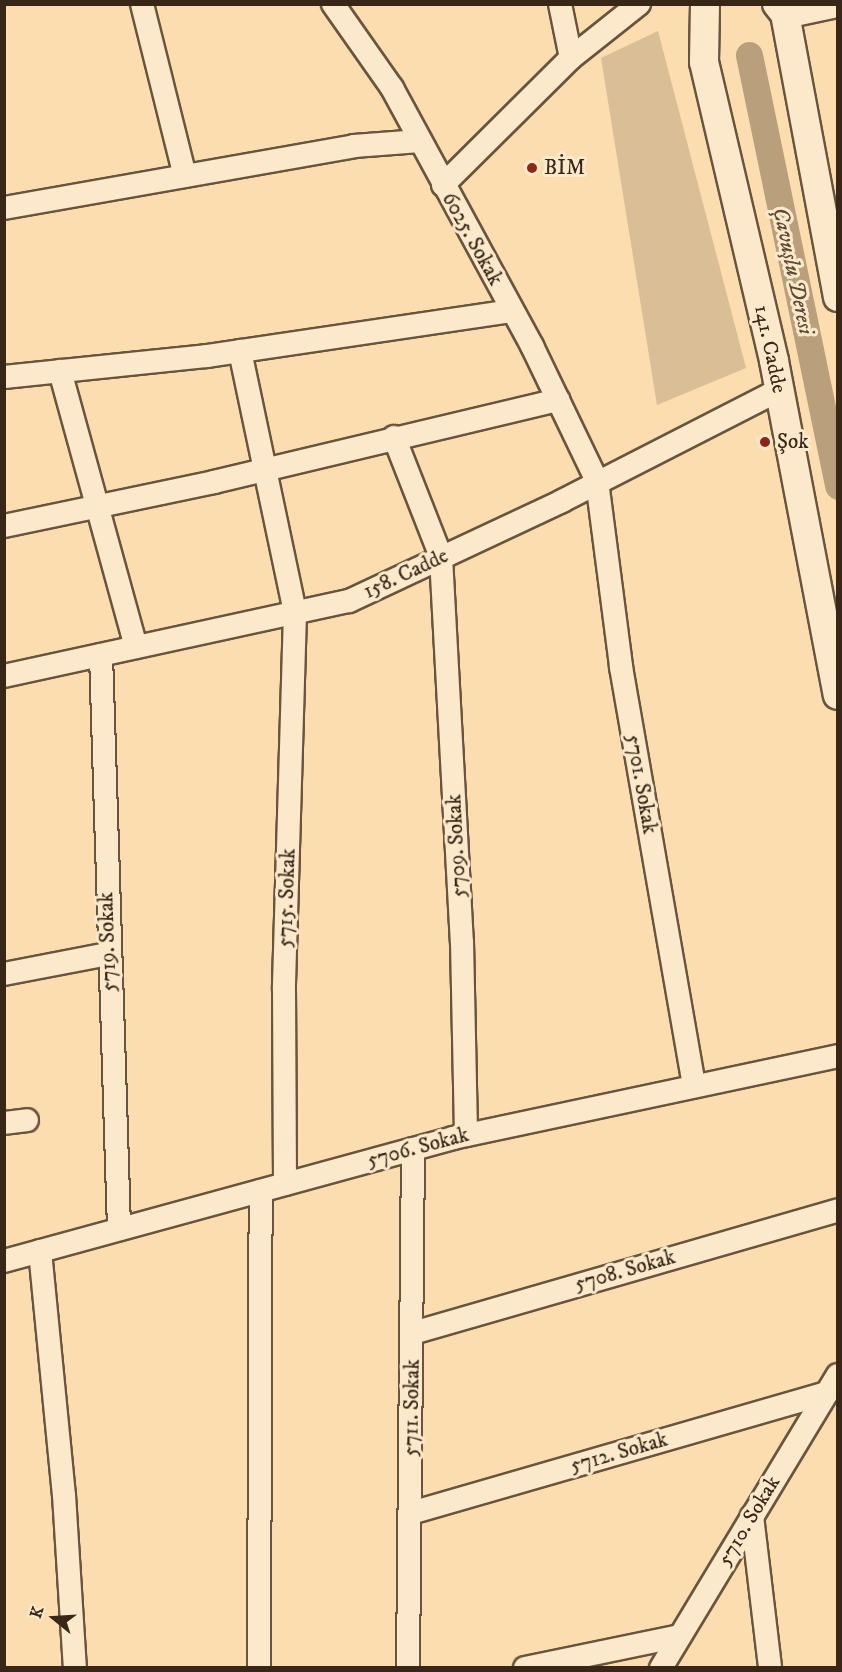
<!DOCTYPE html>
<meta charset="utf-8">
<style>
body{margin:0}
#map{position:relative;width:842px;height:1672px;overflow:hidden;background:#fbddaf;font-family:"IM FELL DW Pica",serif}
div>[style]{position:absolute}
[style*='--x']{left:calc(var(--x)*1px);top:calc(var(--y)*1px);width:calc(var(--w)*1px);rotate:calc(var(--a)*1deg)}
.green>*{inset:0;background:#dabe95}
.canal>*{height:27px;margin:-13.5px;padding:0 13.5px;transform-origin:13.5px;border-radius:13.5px;background:#b99f7b}
.roads{filter:drop-shadow(2px 0 #69543d) drop-shadow(-2px 0 #69543d) drop-shadow(0 2px #69543d) drop-shadow(0 -2px #69543d)}
.minor>*{height:22px;margin:-11px;padding:0 11px;transform-origin:11px;border-radius:11px;background:#fce9cb}
.tertiary>*{height:28px;margin:-14px;padding:0 14px;transform-origin:14px;border-radius:14px;background:#fce9cb}
.dots>*{width:16px;height:16px;translate:-50% -50%;box-sizing:border-box;border:3px solid #fce9cb;border-radius:50%}
span{translate:-50% -50%;white-space:nowrap;text-align:center;line-height:1.15;-webkit-text-stroke:6px #fce9cb;paint-order:stroke}
.poi-label{font-size:21px;color:#382717}
.left{translate:0 -50%;text-align:left}
.street-label{font-size:21px;color:#382717}
.water-label{font-size:22px;color:#5f4b35;font-style:italic}
.frame{position:absolute;inset:0;border:6px solid #382717;pointer-events:none}
.north{position:absolute;left:24px;top:1588px;width:60px;height:60px;-webkit-text-stroke:4px #fce9cb;paint-order:stroke;rotate:288deg;font-size:16px;font-weight:700;line-height:24px;text-align:center;color:#382717}
.north::after{content:'';display:block;margin:auto;width:21px;height:27px;background:#382717;clip-path:polygon(50% 0,100% 100%,50% 72%,0 100%)}
</style>
<div id="map">
<div class="green">
<i style="clip-path:polygon(658px 31px,746px 368px,657px 405px,601px 58px)"></i>
</div>
<div class="canal">
<i style="--x:749;--y:55;--w:440;--a:78.3"></i>
</div>
<div class="roads">
<div class="minor">
<i style="--x:142;--y:4;--w:177;--a:76"></i>
<i style="--x:333;--y:4;--w:103;--a:54.9"></i>
<i style="--x:392;--y:88;--w:294;--a:61.5"></i>
<i style="--x:532;--y:346;--w:150;--a:64.3"></i>
<i style="--x:597;--y:481;--w:188;--a:82.6"></i>
<i style="--x:621;--y:667;--w:425;--a:80.1"></i>
<i style="--x:560;--y:4;--w:55;--a:78.5"></i>
<i style="--x:443;--y:185;--w:180;--a:-44.8"></i>
<i style="--x:571;--y:58;--w:87;--a:-38.5"></i>
<i style="--x:4;--y:208;--w:355;--a:-10"></i>
<i style="--x:354;--y:146;--w:66;--a:-4.3"></i>
<i style="--x:240;--y:351;--w:268;--a:78.1"></i>
<i style="--x:295;--y:613;--w:376;--a:91.7"></i>
<i style="--x:284;--y:989;--w:195;--a:89.7"></i>
<i style="--x:60;--y:371;--w:286;--a:74.6"></i>
<i style="--x:4;--y:377;--w:204;--a:-5.9"></i>
<i style="--x:207;--y:356;--w:308;--a:-8.4"></i>
<i style="--x:394;--y:437;--w:129;--a:68.6"></i>
<i style="--x:441;--y:557;--w:386;--a:86.9"></i>
<i style="--x:462;--y:942;--w:193;--a:88.8"></i>
<i style="--x:4;--y:526;--w:215;--a:-11.8"></i>
<i style="--x:214;--y:482;--w:354;--a:-13.4"></i>
<i style="--x:101;--y:655;--w:574;--a:88.2"></i>
<i style="--x:4;--y:676;--w:353;--a:-12.3"></i>
<i style="--x:349;--y:601;--w:235;--a:-25.1"></i>
<i style="--x:562;--y:501;--w:244;--a:-27.1"></i>
<i style="--x:4;--y:974;--w:106;--a:-10.9"></i>
<i style="--x:4;--y:1123;--w:23;--a:-7"></i>
<i style="--x:40;--y:1251;--w:245;--a:84.4"></i>
<i style="--x:64;--y:1495;--w:173;--a:86.4"></i>
<i style="--x:4;--y:1261;--w:466;--a:-15.3"></i>
<i style="--x:453;--y:1138;--w:394;--a:-12"></i>
<i style="--x:413;--y:1333;--w:442;--a:-16.1"></i>
<i style="--x:411;--y:1513;--w:433;--a:-16.1"></i>
<i style="--x:752;--y:1516;--w:153;--a:83.2"></i>
<i style="--x:259;--y:1668;--w:477;--a:-89.8"></i>
<i style="--x:408;--y:1668;--w:519;--a:-89.45"></i>
<i style="--x:525;--y:1668;--w:157;--a:-11.7"></i>
<i style="--x:661;--y:1668;--w:342;--a:-58.9"></i>
</div>
<div class="tertiary">
<i style="--x:705;--y:4;--w:58;--a:91"></i>
<i style="--x:704;--y:62;--w:307;--a:76.8"></i>
<i style="--x:774;--y:361;--w:340;--a:79.2"></i>
<i style="--x:777;--y:4;--w:13;--a:51"></i>
<i style="--x:785;--y:14;--w:288;--a:79.4"></i>
<i style="--x:785;--y:14;--w:48;--a:-12"></i>
</div>
</div>
<div class="dots">
<i style="left:532px;top:168px;background:#8f2418"></i>
<i style="left:765px;top:442px;background:#8f2418"></i>
</div>
<div class="poi-label">
<span class="left" style="left:544px;top:168px">BİM</span>
<span class="left" style="left:777px;top:442px">Şok</span>
</div>
<div class="street-label">
<span style="left:472px;top:239px;rotate:61deg">6025. Sokak</span>
<span style="left:770px;top:349px;rotate:78deg">141. Cadde</span>
<span style="left:406px;top:574px;rotate:-25deg">158. Cadde</span>
<span style="left:641px;top:784px;rotate:80deg">5701. Sokak</span>
<span style="left:457px;top:846px;rotate:-93deg">5709. Sokak</span>
<span style="left:287px;top:898px;rotate:-88deg">5715. Sokak</span>
<span style="left:108px;top:942px;rotate:-92deg">5719. Sokak</span>
<span style="left:418px;top:1148px;rotate:-15deg">5706. Sokak</span>
<span style="left:625px;top:1271px;rotate:-16deg">5708. Sokak</span>
<span style="left:412px;top:1408px;rotate:-89deg">5711. Sokak</span>
<span style="left:619px;top:1453px;rotate:-16deg">5712. Sokak</span>
<span style="left:749px;top:1521px;rotate:-59deg">5710. Sokak</span>
</div>
<div class="water-label">
<span style="left:793px;top:271px;rotate:78deg">Çavuşlu Deresi</span>
</div>
<div class="frame"></div>
<div class="north">K</div>
</div>
